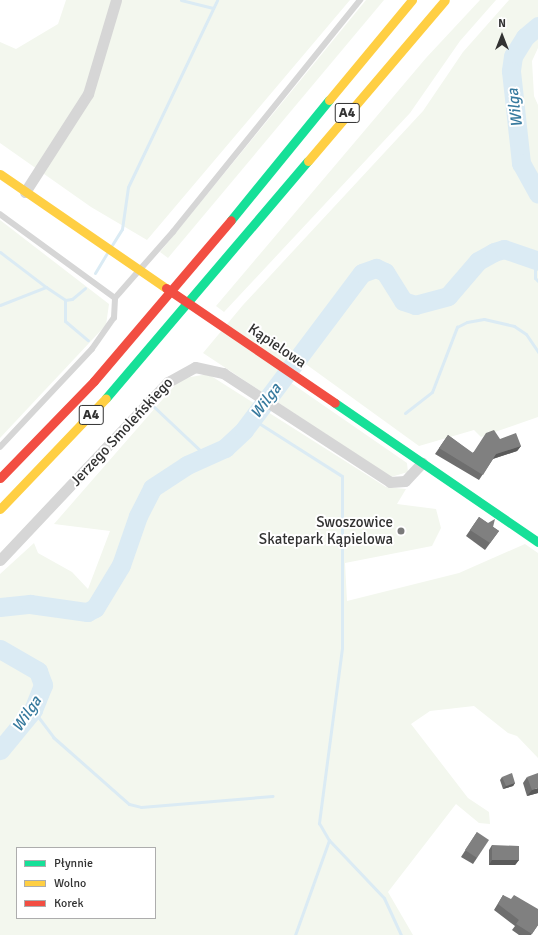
<!DOCTYPE html>
<meta charset="utf-8">
<style>
body{margin:0}
#map{position:relative;width:538px;height:935px;overflow:hidden;background:#fff;font-family:Signika,sans-serif}
div>[style]{position:absolute}
[style*='--x']{left:calc(var(--x)*1px);top:calc(var(--y)*1px);width:calc(var(--w)*1px);rotate:calc(var(--a)*1deg)}
.green>*{inset:0;background:#f3f7ee}
.stream>*{height:3px;margin:-1.5px;padding:0 1.5px;transform-origin:1.5px;border-radius:1.5px;background:#dbebf4}
.river>*{height:19px;margin:-9.5px;padding:0 9.5px;transform-origin:9.5px;border-radius:9.5px;background:#dbebf4}
.lane>*{height:5.5px;margin:-2.75px;padding:0 2.75px;transform-origin:2.75px;border-radius:2.75px;background:#d6d6d6}
.street>*{height:11px;margin:-5.5px;padding:0 5.5px;transform-origin:5.5px;border-radius:5.5px;background:#d6d6d6}
.fast>*{height:9px;margin:-4.5px;padding:0 4.5px;transform-origin:4.5px;border-radius:4.5px;background:#16e098}
.slow>*{height:9px;margin:-4.5px;padding:0 4.5px;transform-origin:4.5px;border-radius:4.5px;background:#ffcf43}
.jam>*{height:9px;margin:-4.5px;padding:0 4.5px;transform-origin:4.5px;border-radius:4.5px;background:#f24e42}
.wall>*{inset:0;background:#6e6e6e}
.shaded-wall>*{inset:0;background:#5a5a5a}
.building>*{inset:0;background:#808080}
.dots>*{width:11px;height:11px;translate:-50% -50%;box-sizing:border-box;border:2px solid #fff;border-radius:50%}
span{translate:-50% -50%;white-space:nowrap;text-align:center;line-height:1.15;-webkit-text-stroke:4px #fff;paint-order:stroke}
.shield-label span{padding:1px 3px;background:#fff;border:1px solid;border-radius:3px;-webkit-text-stroke-width:0}
.shield-label{font-size:14px;color:#323232;font-weight:700}
.street-label{font-size:15px;color:#323232}
.poi-label{font-size:15px;color:#323232}
.right{translate:-100% -50%;text-align:right}
.water-label{font-size:16px;color:#377a9e;font-style:italic}
.legend{position:absolute;left:16px;top:847px;width:140px;height:72px;box-sizing:border-box;background:#fff;border:1px solid #adadad;margin:0;padding:5px 7px;list-style:none;font-size:12px;color:#323232}
.legend li{display:flex;align-items:center;gap:8px;height:20px}
.legend b{width:20px;border:1px solid #adadad}
.north{position:absolute;left:482px;top:16px;width:40px;height:40px;-webkit-text-stroke:3px #fff;paint-order:stroke;rotate:0deg;font-size:11px;font-weight:700;line-height:16px;text-align:center;color:#323232}
.north::after{content:'';display:block;margin:auto;width:14px;height:18px;background:#323232;clip-path:polygon(50% 0,100% 100%,50% 72%,0 100%)}
</style>
<div id="map">
<div class="green">
<i style="clip-path:polygon(66px 0,350px 0,147px 240px,91px 207px,0 143px,0 42px,16px 49px,58px 24px)"></i>
<i style="clip-path:polygon(366px 0,384px 0,168px 258px,160px 252px)"></i>
<i style="clip-path:polygon(480px 0,496px 0,460px 41px,410px 113px,224px 312px,216px 306px,426px 58px)"></i>
<i style="clip-path:polygon(509px 0,538px 0,538px 48px,532px 61px,534px 96px,538px 105px,538px 417px,481px 437px,474px 430px,419px 446px,296px 357px,281px 376px,407px 463px,408px 472px,391px 477px,203px 353px,243px 305px,423px 111px,463px 52px)"></i>
<i style="clip-path:polygon(0 220px,109px 304px,106px 325px,0 438px)"></i>
<i style="clip-path:polygon(evenodd,208px 374px,386px 487px,406px 489px,397px 504px,436px 509px,441px 528px,432px 546px,345px 563px,347px 601px,459px 573px,525px 544px,538px 553px,538px 758px,517px 736px,508px 733px,474px 706px,430px 711px,411px 724px,468px 798px,489px 812px,490px 824px,479px 823px,456px 804px,388px 892px,413px 935px,0 935px,0 574px,34px 543px,38px 553px,72px 572px,88px 589px,110px 531px,54px 524px,176px 384px,185px 378px,208px 374px,17px 848px,155px 848px,155px 918px,17px 918px,17px 848px)"></i>
</div>
<div class="stream">
<i style="--x:181;--y:0;--w:33;--a:14"></i>
<i style="--x:112;--y:245;--w:19;--a:-58"></i>
<i style="--x:122;--y:229;--w:42;--a:-81.9"></i>
<i style="--x:128;--y:187;--w:207;--a:-64.5"></i>
<i style="--x:0;--y:252;--w:58;--a:37.3"></i>
<i style="--x:535;--y:261;--w:17;--a:90"></i>
<i style="--x:535;--y:278;--w:4;--a:45"></i>
<i style="--x:95;--y:273;--w:23;--a:-59"></i>
<i style="--x:65;--y:300;--w:21;--a:90"></i>
<i style="--x:65;--y:321;--w:30;--a:40"></i>
<i style="--x:0;--y:305;--w:49;--a:-21.4"></i>
<i style="--x:46;--y:287;--w:23;--a:34"></i>
<i style="--x:65;--y:300;--w:7;--a:-8"></i>
<i style="--x:72;--y:299;--w:17;--a:-40"></i>
<i style="--x:151;--y:404;--w:77;--a:43.4"></i>
<i style="--x:405;--y:413;--w:34;--a:-38"></i>
<i style="--x:432;--y:392;--w:70;--a:-69"></i>
<i style="--x:457;--y:327;--w:11;--a:-27"></i>
<i style="--x:467;--y:322;--w:17;--a:-10"></i>
<i style="--x:484;--y:319;--w:31;--a:13"></i>
<i style="--x:514;--y:326;--w:14;--a:34"></i>
<i style="--x:526;--y:334;--w:22;--a:56"></i>
<i style="--x:254;--y:420;--w:104;--a:32.5"></i>
<i style="--x:342;--y:476;--w:172;--a:90"></i>
<i style="--x:342;--y:648;--w:177;--a:97.5"></i>
<i style="--x:319;--y:823;--w:20;--a:60"></i>
<i style="--x:329;--y:840;--w:80;--a:46.5"></i>
<i style="--x:384;--y:898;--w:41;--a:65.3"></i>
<i style="--x:33;--y:710;--w:34;--a:53"></i>
<i style="--x:53;--y:737;--w:101;--a:41.4"></i>
<i style="--x:129;--y:804;--w:12;--a:14"></i>
<i style="--x:141;--y:807;--w:132;--a:-4.8"></i>
<i style="--x:295;--y:935;--w:101;--a:-70.3"></i>
</div>
<div class="river">
<i style="--x:538;--y:26;--w:17;--a:140"></i>
<i style="--x:525;--y:37;--w:22;--a:122"></i>
<i style="--x:513;--y:56;--w:15;--a:98"></i>
<i style="--x:511;--y:71;--w:93;--a:83.8"></i>
<i style="--x:521;--y:163;--w:35;--a:61"></i>
<i style="--x:0;--y:607;--w:30;--a:-6"></i>
<i style="--x:30;--y:604;--w:58;--a:8"></i>
<i style="--x:87;--y:612;--w:9;--a:-27"></i>
<i style="--x:95;--y:608;--w:50;--a:-58.8"></i>
<i style="--x:121;--y:565;--w:52;--a:-70.9"></i>
<i style="--x:138;--y:516;--w:31;--a:-63"></i>
<i style="--x:152;--y:488;--w:42;--a:-33.3"></i>
<i style="--x:187;--y:465;--w:42;--a:-24.1"></i>
<i style="--x:225;--y:448;--w:26;--a:-43"></i>
<i style="--x:244;--y:430;--w:196;--a:-53.1"></i>
<i style="--x:362;--y:273;--w:15;--a:-20"></i>
<i style="--x:376;--y:268;--w:10;--a:24"></i>
<i style="--x:385;--y:272;--w:34;--a:58"></i>
<i style="--x:403;--y:301;--w:13;--a:18"></i>
<i style="--x:415;--y:305;--w:34;--a:-15"></i>
<i style="--x:448;--y:296;--w:46;--a:-49.4"></i>
<i style="--x:478;--y:261;--w:18;--a:-29"></i>
<i style="--x:494;--y:252;--w:10;--a:-17"></i>
<i style="--x:504;--y:249;--w:36;--a:19"></i>
<i style="--x:0;--y:649;--w:44;--a:30.1"></i>
<i style="--x:38;--y:671;--w:15;--a:70"></i>
<i style="--x:43;--y:685;--w:27;--a:112"></i>
<i style="--x:33;--y:710;--w:52;--a:129.5"></i>
</div>
<div class="lane">
<i style="--x:0;--y:214;--w:142;--a:36.1"></i>
<i style="--x:0;--y:447;--w:134;--a:-46.8"></i>
<i style="--x:92;--y:349;--w:38;--a:-55"></i>
<i style="--x:114;--y:318;--w:20;--a:-87"></i>
<i style="--x:115;--y:298;--w:88;--a:-48.7"></i>
<i style="--x:173;--y:232;--w:298;--a:-51.1"></i>
</div>
<div class="street">
<i style="--x:25;--y:192;--w:117;--a:-57.3"></i>
<i style="--x:88;--y:94;--w:98;--a:-73.4"></i>
<i style="--x:0;--y:560;--w:245;--a:-46.7"></i>
<i style="--x:168;--y:382;--w:31;--a:-29"></i>
<i style="--x:195;--y:367;--w:29;--a:12"></i>
<i style="--x:223;--y:373;--w:199;--a:33.1"></i>
<i style="--x:390;--y:482;--w:15;--a:-4"></i>
<i style="--x:405;--y:481;--w:25;--a:-47"></i>
</div>
<div class="fast">
<i style="--x:231;--y:220;--w:155;--a:-50.8"></i>
<i style="--x:106;--y:398;--w:311;--a:-49.6"></i>
<i style="--x:335;--y:403;--w:246;--a:34.4"></i>
</div>
<div class="slow">
<i style="--x:329;--y:100;--w:130;--a:-50.3"></i>
<i style="--x:308;--y:161;--w:211;--a:-49.6"></i>
<i style="--x:0;--y:174;--w:201;--a:34.5"></i>
<i style="--x:0;--y:509;--w:153;--a:-46.3"></i>
</div>
<div class="jam">
<i style="--x:166;--y:288;--w:204;--a:34.2"></i>
<i style="--x:0;--y:478;--w:135;--a:-45.9"></i>
<i style="--x:94;--y:381;--w:211;--a:-49.6"></i>
</div>
<div class="wall">
<i style="clip-path:polygon(448px 435px,472px 453px,500px 439px,521px 446px,517px 451px,493px 459px,479px 480px,435px 454px)"></i>
<i style="clip-path:polygon(479px 517px,499px 531px,485px 550px,466px 536px)"></i>
<i style="clip-path:polygon(502px 777px,515px 783px,513px 786px,503px 789px,500px 780px)"></i>
<i style="clip-path:polygon(527px 777px,538px 793px,527px 796px,523px 783px)"></i>
<i style="clip-path:polygon(477px 832px,477px 858px,473px 864px,461px 857px)"></i>
<i style="clip-path:polygon(492px 845px,519px 860px,515px 865px,489px 865px,489px 850px)"></i>
<i style="clip-path:polygon(503px 895px,538px 925px,531px 935px,519px 935px,512px 930px,515px 926px,494px 910px)"></i>
</div>
<div class="shaded-wall">
<i style="clip-path:polygon(521px 446px,517px 451px,492px 459px,496px 454px)"></i>
<i style="clip-path:polygon(515px 783px,513px 786px,503px 789px,506px 786px)"></i>
<i style="clip-path:polygon(538px 788px,538px 793px,527px 796px,532px 790px)"></i>
<i style="clip-path:polygon(492px 860px,519px 860px,515px 865px,489px 865px)"></i>
</div>
<div class="building">
<i style="clip-path:polygon(494px 430px,500px 439px,516px 433px,521px 446px,496px 454px,483px 475px,439px 448px,448px 435px,473px 453px,486px 433px)"></i>
<i style="clip-path:polygon(479px 517px,488px 523px,495px 519px,493px 527px,499px 531px,490px 543px,470px 530px)"></i>
<i style="clip-path:polygon(512px 773px,515px 783px,506px 786px,502px 777px)"></i>
<i style="clip-path:polygon(538px 773px,538px 788px,532px 790px,527px 777px)"></i>
<i style="clip-path:polygon(477px 832px,489px 840px,477px 858px,465px 850px)"></i>
<i style="clip-path:polygon(492px 845px,519px 846px,519px 860px,492px 860px)"></i>
<i style="clip-path:polygon(503px 895px,511px 899px,514px 895px,538px 909px,538px 925px,532px 934px,516px 924px,519px 920px,498px 904px)"></i>
</div>
<div class="dots">
<i style="left:401px;top:531px;background:#7a7a7a"></i>
</div>
<div class="shield-label">
<span style="left:347px;top:113px">A4</span>
<span style="left:91px;top:415px">A4</span>
</div>
<div class="street-label">
<span style="left:277px;top:346px;rotate:34deg">Kąpielowa</span>
<span style="left:122px;top:432px;rotate:-47deg">Jerzego Smoleńskiego</span>
</div>
<div class="poi-label">
<span class="right" style="left:393px;top:531px">Swoszowice<br>Skatepark Kąpielowa</span>
</div>
<div class="water-label">
<span style="left:515px;top:108px;rotate:-97deg">Wilga</span>
<span style="left:266px;top:401px;rotate:-53deg">Wilga</span>
<span style="left:27px;top:714px;rotate:-56deg">Wilga</span>
</div>
<ul class="legend">
<li><b style="height:5px;background:#16e098"></b>Płynnie</li>
<li><b style="height:5px;background:#ffcf43"></b>Wolno</li>
<li><b style="height:5px;background:#f24e42"></b>Korek</li>
</ul>
<div class="north">N</div>
</div>
